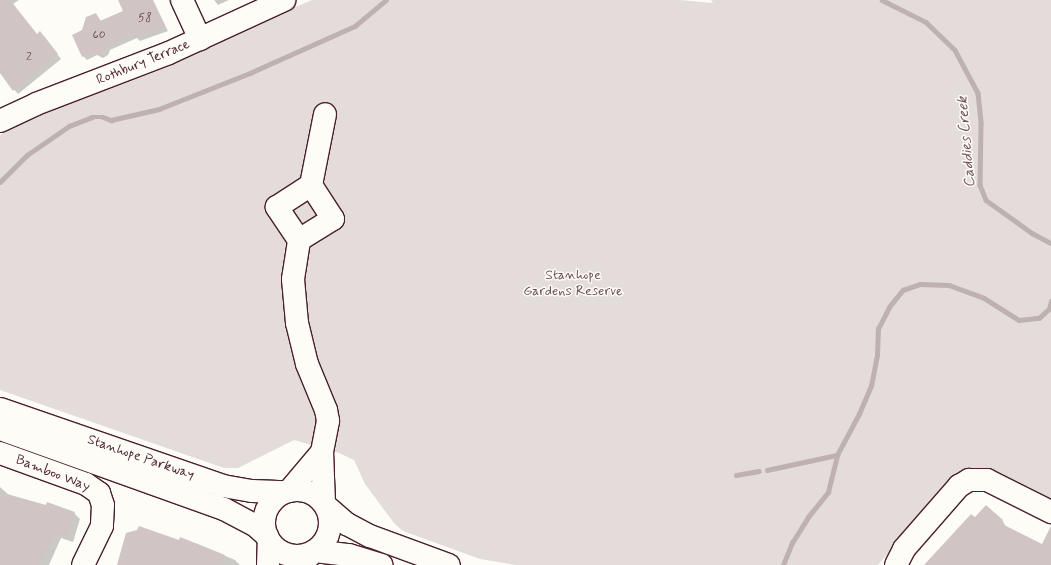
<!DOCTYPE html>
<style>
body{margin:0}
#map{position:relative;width:1051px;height:565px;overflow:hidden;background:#fdfcf7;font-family:Mynerve,sans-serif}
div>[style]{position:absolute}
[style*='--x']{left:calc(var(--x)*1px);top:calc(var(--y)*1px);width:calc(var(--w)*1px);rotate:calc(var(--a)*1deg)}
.green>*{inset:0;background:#e3dcda}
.shadow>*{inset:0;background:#0003}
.stream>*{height:4.5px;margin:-2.25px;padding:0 2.25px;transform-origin:2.25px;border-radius:2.25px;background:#c0b1b1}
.building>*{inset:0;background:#d0c5c4}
.roads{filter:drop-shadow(1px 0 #4a1f2b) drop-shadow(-1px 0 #4a1f2b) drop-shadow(0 1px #4a1f2b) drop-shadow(0 -1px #4a1f2b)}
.minor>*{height:22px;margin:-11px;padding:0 11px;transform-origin:11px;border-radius:11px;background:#fdfcf7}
.major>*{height:22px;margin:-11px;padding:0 11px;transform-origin:11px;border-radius:11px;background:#fdfcf7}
.major>.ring{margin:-11px;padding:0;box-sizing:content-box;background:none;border:22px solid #fdfcf7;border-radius:50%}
span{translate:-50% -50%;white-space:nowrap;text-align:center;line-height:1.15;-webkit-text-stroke:3px #fdfcf7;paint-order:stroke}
.number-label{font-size:12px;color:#6c4851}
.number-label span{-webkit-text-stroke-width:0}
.street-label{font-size:14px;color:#4a1f2b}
.park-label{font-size:14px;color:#704e57}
.water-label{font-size:15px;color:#73525a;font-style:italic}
</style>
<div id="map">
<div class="green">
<i style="clip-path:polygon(312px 0,680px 0,713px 3px,711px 0,1051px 0,1051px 502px,951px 481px,878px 565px,516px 565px,480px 559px,403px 531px,394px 523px,365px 484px,354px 460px,339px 453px,294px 440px,238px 468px,224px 468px,0 390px,0 135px,24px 121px,171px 66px,182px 56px)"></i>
</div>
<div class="shadow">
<i style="clip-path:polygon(0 0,19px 0,13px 4px,37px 35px,44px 36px,61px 59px,18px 94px,0 73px)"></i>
<i style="clip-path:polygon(119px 0,153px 0,168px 31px,140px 41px,137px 38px,110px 50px,108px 55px,103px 58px,97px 55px,87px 60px,83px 56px,83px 31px,96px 14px,101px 21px,124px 11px)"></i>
<i style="clip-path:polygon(214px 0,229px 0,218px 5px)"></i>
<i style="clip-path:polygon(0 487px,10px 496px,74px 513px,80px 519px,73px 542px,61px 538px,49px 565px,0 565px)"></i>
<i style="clip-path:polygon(975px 519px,1002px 520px,1007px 528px,1042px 545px,1051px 544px,1051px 565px,928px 565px)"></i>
<i style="clip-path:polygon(127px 534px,195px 543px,235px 560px,240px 565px,118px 565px)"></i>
</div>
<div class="stream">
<i style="--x:882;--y:0;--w:49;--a:26.6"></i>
<i style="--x:926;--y:22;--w:40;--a:44"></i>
<i style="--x:955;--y:50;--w:49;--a:61.9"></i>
<i style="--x:978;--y:93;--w:31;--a:84"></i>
<i style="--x:981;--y:124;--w:61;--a:90.9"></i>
<i style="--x:980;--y:185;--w:16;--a:68"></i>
<i style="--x:986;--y:200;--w:57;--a:35.7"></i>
<i style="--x:1032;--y:233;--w:21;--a:28"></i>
<i style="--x:0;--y:182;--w:38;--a:-45"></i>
<i style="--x:27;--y:155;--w:51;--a:-34.6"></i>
<i style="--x:69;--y:126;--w:25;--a:-21"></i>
<i style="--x:92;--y:117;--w:11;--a:0"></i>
<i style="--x:103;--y:117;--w:9;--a:21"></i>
<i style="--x:111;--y:120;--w:49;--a:-12.9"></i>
<i style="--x:159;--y:109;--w:98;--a:-21.6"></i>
<i style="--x:250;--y:73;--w:115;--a:-24.1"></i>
<i style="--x:355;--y:26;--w:40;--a:-40"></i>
<i style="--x:767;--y:470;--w:72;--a:-12.1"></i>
<i style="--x:736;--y:475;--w:23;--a:-10"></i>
<i style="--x:783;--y:565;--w:24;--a:-68"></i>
<i style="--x:792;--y:543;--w:31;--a:-58"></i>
<i style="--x:808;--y:517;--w:32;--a:-51"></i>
<i style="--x:828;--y:492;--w:38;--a:-76"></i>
<i style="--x:837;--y:455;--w:47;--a:-61.8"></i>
<i style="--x:859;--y:414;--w:30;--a:-67"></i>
<i style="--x:871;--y:386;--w:31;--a:-79"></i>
<i style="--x:877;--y:356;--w:27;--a:-88"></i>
<i style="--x:878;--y:329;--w:25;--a:-63"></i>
<i style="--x:889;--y:307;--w:22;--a:-51"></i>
<i style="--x:903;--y:290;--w:18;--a:-19"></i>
<i style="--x:920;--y:284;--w:29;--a:2"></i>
<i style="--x:949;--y:285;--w:37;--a:20"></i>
<i style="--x:984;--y:298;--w:41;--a:32.2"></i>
<i style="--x:1019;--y:320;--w:20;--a:-6"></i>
<i style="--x:1039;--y:318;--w:13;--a:-42"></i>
<i style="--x:1049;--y:309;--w:8;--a:-76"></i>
</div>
<div class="building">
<i style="clip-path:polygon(0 0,10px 0,37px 34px,40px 31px,58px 54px,13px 91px,0 73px)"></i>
<i style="clip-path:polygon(118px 0,152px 0,165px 27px,135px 37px,133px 33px,106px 46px,104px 51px,99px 54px,93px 52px,82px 57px,72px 35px,82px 30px,86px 17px,96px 13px,100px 21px,123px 11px)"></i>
<i style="clip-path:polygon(0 492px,46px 505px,47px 502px,75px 512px,67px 537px,55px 533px,40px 565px,0 565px)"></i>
<i style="clip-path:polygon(986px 505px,1003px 520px,1000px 523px,1042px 544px,1051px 526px,1051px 565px,924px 565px,971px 514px,975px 517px)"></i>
<i style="clip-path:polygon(139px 526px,179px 540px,180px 537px,225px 555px,222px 565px,117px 565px,126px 533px,137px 530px)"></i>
</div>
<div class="roads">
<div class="minor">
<i style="--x:182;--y:0;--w:43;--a:65.2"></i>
<i style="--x:0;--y:121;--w:40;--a:-25"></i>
<i style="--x:36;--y:104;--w:142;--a:-21"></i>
<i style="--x:169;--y:53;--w:127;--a:-24.7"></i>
<i style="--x:299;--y:240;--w:40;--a:-32"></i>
<i style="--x:333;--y:219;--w:40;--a:-122.9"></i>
<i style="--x:0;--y:453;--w:91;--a:19.8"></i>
<i style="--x:86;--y:484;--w:16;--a:35"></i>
<i style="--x:99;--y:493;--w:13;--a:72"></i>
<i style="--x:103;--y:505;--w:21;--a:93"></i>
<i style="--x:102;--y:526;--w:43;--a:116"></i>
<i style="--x:289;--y:491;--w:51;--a:-49.8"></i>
<i style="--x:324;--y:503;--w:51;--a:-92.2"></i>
<i style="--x:322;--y:452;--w:32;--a:-79"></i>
<i style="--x:328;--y:421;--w:11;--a:-100"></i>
<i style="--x:326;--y:410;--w:50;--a:-112.4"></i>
<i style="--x:307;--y:364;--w:42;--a:-103.7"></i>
<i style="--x:297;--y:323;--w:44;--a:-95.2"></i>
<i style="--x:293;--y:279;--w:39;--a:-81"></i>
<i style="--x:299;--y:240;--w:40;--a:-124"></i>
<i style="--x:277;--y:207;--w:40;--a:-32.9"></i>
<i style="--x:311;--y:185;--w:72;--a:-78.8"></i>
<i style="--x:268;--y:565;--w:25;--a:-88"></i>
<i style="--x:301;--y:565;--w:18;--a:-47"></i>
<i style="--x:896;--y:565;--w:18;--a:-63"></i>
<i style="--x:904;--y:549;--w:84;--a:-48.9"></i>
<i style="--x:959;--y:486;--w:12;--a:-31"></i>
<i style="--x:969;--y:480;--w:18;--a:0"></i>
<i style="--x:987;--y:480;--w:72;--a:26.6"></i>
</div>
<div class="major">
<i style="--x:0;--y:409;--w:236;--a:19"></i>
<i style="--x:223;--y:486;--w:29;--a:10"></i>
<i style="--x:252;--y:491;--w:33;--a:2"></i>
<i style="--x:0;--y:429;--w:238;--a:19.7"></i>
<i style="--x:224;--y:509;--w:36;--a:28"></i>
<i style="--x:256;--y:526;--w:15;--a:42"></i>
<i class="ring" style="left:264px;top:490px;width:44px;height:44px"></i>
<i style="--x:326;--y:506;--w:28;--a:41"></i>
<i style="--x:347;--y:524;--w:26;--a:28"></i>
<i style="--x:370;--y:536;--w:84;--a:20.2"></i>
<i style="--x:315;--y:551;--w:34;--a:7"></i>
<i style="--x:349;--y:555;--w:34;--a:17"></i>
</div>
</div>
<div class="number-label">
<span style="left:145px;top:19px">58</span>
<span style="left:99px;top:36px">60</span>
<span style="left:29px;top:58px">2</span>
</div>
<div class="street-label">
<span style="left:143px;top:62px;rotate:-22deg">Rothbury Terrace</span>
<span style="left:141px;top:457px;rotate:19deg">Stanhope Parkway</span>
<span style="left:53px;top:473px;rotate:21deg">Bamboo Way</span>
</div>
<div class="park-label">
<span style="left:573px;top:283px">Stanhope<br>Gardens Reserve</span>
</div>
<div class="water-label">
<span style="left:967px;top:142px;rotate:-95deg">Caddies Creek</span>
</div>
</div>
